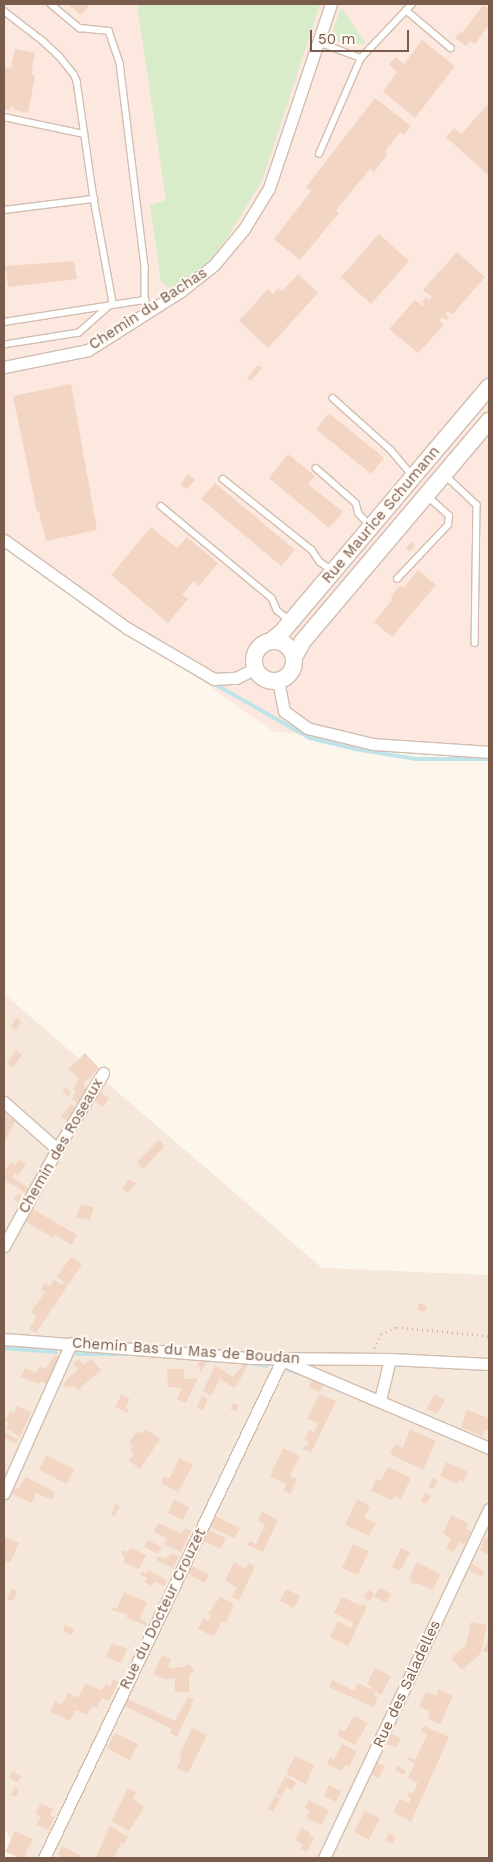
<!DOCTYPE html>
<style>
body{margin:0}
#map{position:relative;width:493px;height:1862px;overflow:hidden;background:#fdf6ec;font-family:"Work Sans",sans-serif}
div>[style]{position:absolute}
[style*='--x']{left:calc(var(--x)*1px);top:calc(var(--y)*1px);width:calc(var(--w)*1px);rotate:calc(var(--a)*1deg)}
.residential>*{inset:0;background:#f5e8da}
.commercial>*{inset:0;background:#fde8e0}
.green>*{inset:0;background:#d8ecc9}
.stream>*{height:4px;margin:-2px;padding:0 2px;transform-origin:2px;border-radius:2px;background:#bfe3e8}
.building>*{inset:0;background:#f3d5c3}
.path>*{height:2.5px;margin-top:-1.25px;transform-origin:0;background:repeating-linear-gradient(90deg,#d9b8a5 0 1px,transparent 0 5px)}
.roads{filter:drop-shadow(1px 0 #d1beb0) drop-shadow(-1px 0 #d1beb0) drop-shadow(0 1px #d1beb0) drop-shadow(0 -1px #d1beb0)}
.lane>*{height:5.5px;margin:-2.75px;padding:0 2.75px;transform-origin:2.75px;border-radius:2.75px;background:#fff}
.street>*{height:11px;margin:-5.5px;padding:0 5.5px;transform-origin:5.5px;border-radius:5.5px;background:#fff}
.secondary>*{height:16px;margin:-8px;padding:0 8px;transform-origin:8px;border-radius:8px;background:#fff}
.secondary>.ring{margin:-8px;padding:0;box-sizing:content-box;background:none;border:16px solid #fff;border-radius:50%}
span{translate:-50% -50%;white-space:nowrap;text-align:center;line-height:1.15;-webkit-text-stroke:4px #fffaf3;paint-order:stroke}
.street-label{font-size:15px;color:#7a5c4d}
.frame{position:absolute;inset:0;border:5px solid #7a5c4d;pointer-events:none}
.scale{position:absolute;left:310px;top:30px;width:99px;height:22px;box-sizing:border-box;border:2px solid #7a5c4d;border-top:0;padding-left:6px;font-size:15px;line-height:18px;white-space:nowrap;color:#7a5c4d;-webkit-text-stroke:4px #fffaf3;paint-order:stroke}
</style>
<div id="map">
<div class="residential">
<i style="clip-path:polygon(4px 994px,322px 1268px,489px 1275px,489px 1852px,485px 1858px,19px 1858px,4px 1826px)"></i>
</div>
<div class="commercial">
<i style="clip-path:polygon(4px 4px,489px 4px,489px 758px,272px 731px,4px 538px)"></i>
</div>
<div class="green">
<i style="clip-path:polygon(137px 4px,320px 4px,262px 181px,227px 238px,208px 262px,185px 282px,169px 288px,161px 281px,150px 205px,166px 200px)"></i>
<i style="clip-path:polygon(341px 7px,366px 44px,356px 44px,336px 41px,333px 30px)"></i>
</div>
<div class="stream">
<i style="--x:211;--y:682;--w:114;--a:29.5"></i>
<i style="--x:310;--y:738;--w:46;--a:13.7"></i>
<i style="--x:355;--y:749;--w:62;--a:9.3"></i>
<i style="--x:416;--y:759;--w:73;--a:0"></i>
<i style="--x:4;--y:1348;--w:52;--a:4.4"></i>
<i style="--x:77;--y:1354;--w:51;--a:0"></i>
<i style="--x:249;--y:1363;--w:18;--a:9"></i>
<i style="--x:288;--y:1370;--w:16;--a:18"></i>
</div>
<div class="building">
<i style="clip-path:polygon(67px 4px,88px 4px,88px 7px,81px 15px)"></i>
<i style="clip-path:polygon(483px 5px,489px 10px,489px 25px,475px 44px,470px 41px,466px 46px,455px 38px,460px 32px,462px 33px)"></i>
<i style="clip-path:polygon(422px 40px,455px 66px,415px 118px,383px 92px,397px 72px,389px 65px,395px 57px,404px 64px)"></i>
<i style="clip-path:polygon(15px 49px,35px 53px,31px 74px,35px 76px,28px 113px,14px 110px,14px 107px,11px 106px,10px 110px,4px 109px,4px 67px,11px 68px)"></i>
<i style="clip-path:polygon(375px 98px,411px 126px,404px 135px,400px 132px,385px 151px,388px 154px,374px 172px,370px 169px,336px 210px,339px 213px,300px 260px,274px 239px,311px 191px,306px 187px)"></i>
<i style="clip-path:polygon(489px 103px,489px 176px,446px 137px,454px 128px,461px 134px)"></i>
<i style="clip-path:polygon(379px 234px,409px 261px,371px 304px,341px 277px)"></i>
<i style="clip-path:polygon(457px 252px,485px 277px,452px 315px,448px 311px,445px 314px,449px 318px,446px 320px,442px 317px,439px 320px,444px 325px,418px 353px,389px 329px,415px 300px,423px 306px,425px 304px,422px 302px,426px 297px,429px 300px,432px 297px,423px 290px)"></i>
<i style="clip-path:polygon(74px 261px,77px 279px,8px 287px,5px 266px)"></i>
<i style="clip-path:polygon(298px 274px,318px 293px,268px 348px,239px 321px,268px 289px,273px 294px,278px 288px,282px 291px)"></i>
<i style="clip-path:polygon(258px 365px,262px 368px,251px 381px,247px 378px)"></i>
<i style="clip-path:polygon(71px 384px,97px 530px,46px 541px,39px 512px,37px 512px,13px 396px)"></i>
<i style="clip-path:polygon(329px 413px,384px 458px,371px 474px,316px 429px)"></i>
<i style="clip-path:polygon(288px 454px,315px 476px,308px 484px,343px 512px,329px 528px,269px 478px)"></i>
<i style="clip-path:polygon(188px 474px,195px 480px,187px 489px,180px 485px)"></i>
<i style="clip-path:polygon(215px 483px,295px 550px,281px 566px,201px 499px)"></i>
<i style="clip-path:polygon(151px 527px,177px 548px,187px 537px,218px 563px,199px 586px,194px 581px,182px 595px,188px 599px,168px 623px,111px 575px)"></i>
<i style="clip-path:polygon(411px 542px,415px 545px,410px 552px,406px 548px)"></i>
<i style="clip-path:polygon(418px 570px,436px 585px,392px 637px,374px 622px,392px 600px,391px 596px,394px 592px,400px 586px,404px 587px)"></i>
<i style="clip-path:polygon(17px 1017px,21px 1022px,16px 1030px,11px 1026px)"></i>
<i style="clip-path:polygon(16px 1050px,22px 1055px,13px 1067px,7px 1063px)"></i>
<i style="clip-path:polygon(85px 1053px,99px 1068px,83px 1084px,88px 1089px,79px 1105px,72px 1099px,76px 1092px,73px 1089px,79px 1079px,68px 1069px)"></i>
<i style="clip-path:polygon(65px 1087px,71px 1093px,68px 1097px,62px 1091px)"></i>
<i style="clip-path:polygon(100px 1092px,109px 1098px,103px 1107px,95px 1101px)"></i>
<i style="clip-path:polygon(71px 1104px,77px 1108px,69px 1122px,61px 1117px)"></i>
<i style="clip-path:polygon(4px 1113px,15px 1121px,6px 1140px,4px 1138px)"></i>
<i style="clip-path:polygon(159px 1140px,165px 1146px,143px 1169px,137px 1162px)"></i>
<i style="clip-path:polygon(19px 1160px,26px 1164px,18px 1175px,15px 1173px,12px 1177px,30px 1189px,27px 1194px,4px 1179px,4px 1172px,11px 1162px,16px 1165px)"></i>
<i style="clip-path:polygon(129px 1179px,136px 1183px,129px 1193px,122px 1189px)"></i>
<i style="clip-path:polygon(18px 1193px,22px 1196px,18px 1203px,14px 1200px)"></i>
<i style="clip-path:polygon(80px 1205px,94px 1207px,90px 1220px,76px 1218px)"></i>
<i style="clip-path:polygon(29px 1207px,77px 1235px,72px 1245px,55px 1235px,54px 1238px,22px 1220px)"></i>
<i style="clip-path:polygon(71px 1257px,82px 1264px,36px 1333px,29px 1329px,37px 1316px,31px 1312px,45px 1292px,41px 1290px,45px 1283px,49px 1287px,54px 1280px,62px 1285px,64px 1282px,57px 1276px)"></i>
<i style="clip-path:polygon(419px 1303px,427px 1306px,425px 1312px,417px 1310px)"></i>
<i style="clip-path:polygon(54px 1356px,60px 1356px,47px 1384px,41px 1381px,39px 1384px,21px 1377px,25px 1368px,36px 1373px,40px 1366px,46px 1369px)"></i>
<i style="clip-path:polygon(79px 1359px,84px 1365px,91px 1359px,101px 1370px,78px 1390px,74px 1385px,70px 1388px,63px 1386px,67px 1379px,78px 1370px,73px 1364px)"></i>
<i style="clip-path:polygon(200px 1360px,207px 1361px,201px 1372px,199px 1371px,201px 1367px,197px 1367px)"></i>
<i style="clip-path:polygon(244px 1364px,248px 1365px,235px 1388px,221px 1380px,222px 1375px,211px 1396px,203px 1391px,215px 1365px,233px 1377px)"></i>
<i style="clip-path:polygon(167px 1369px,184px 1369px,184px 1379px,198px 1378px,186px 1403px,177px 1399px,182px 1388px,168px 1387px)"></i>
<i style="clip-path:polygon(312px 1380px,323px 1385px,320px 1392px,309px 1387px)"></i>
<i style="clip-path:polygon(319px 1394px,336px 1401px,311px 1453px,303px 1449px,304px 1446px,307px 1447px,309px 1442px,304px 1440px,309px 1430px,314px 1432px,318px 1423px,307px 1419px)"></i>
<i style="clip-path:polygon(435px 1394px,445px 1400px,437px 1414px,426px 1409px)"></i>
<i style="clip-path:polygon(121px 1395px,130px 1399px,125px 1408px,129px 1409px,127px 1413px,115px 1407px)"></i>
<i style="clip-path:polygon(202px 1396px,208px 1399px,203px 1410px,197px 1407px)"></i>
<i style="clip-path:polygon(233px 1403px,239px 1405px,236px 1411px,230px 1409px)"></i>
<i style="clip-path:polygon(17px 1406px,31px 1412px,20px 1437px,6px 1428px,9px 1422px,5px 1421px,10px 1411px,14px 1413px)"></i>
<i style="clip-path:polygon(467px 1410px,489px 1418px,489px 1431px,485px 1429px,482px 1436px,461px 1427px)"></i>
<i style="clip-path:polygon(145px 1429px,160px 1439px,140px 1469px,129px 1461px,134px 1454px,130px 1451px,133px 1446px,129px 1443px,137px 1431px,142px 1434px)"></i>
<i style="clip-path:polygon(410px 1429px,436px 1441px,423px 1470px,390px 1454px,395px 1444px,403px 1448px)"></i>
<i style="clip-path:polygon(4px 1432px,18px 1439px,16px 1444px,4px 1438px)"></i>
<i style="clip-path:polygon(283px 1448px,300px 1456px,290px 1476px,297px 1479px,290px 1494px,283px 1490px,286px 1484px,270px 1476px)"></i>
<i style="clip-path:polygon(46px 1455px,74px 1469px,67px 1484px,39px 1470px)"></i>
<i style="clip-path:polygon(179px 1458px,193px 1465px,178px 1492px,161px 1483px,164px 1476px,170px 1478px)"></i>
<i style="clip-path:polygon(446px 1462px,468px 1472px,463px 1482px,459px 1480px,457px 1484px,440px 1476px)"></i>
<i style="clip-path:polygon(388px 1467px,411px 1478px,401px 1500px,394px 1496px,392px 1500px,371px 1491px,376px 1479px,381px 1481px)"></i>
<i style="clip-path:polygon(26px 1477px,55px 1492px,52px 1500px,36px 1493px,32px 1503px,12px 1494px,15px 1488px,18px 1489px)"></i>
<i style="clip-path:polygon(433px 1478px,438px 1481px,434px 1489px,428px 1487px)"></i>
<i style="clip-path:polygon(425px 1493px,431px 1496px,426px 1504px,421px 1502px)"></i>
<i style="clip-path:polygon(174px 1499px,189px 1507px,183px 1520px,168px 1513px)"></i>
<i style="clip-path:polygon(357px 1499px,370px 1506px,364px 1518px,376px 1523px,369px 1536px,345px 1525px)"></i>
<i style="clip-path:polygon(115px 1504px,120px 1506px,114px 1516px,111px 1515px)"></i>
<i style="clip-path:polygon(262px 1512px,278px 1520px,263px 1552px,247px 1545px,250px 1541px,256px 1544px,265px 1524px,258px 1521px)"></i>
<i style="clip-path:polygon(451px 1515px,469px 1524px,466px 1528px,471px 1531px,464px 1545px,459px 1542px,454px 1552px,446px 1548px,451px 1538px,443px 1534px)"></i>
<i style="clip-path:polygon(215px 1516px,240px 1528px,234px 1538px,210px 1527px)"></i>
<i style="clip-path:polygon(158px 1523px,182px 1534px,185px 1528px,191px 1531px,181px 1552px,164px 1544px,167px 1538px,154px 1532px)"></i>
<i style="clip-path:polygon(209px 1530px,226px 1538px,221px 1549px,204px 1541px)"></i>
<i style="clip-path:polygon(4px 1536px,19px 1543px,10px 1563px,4px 1560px)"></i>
<i style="clip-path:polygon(486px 1537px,489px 1538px,489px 1555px,480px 1550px)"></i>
<i style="clip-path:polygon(147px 1540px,162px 1547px,158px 1554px,144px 1547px)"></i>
<i style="clip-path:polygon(353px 1544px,369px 1551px,358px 1575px,342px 1568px)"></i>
<i style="clip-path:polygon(130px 1547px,146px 1555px,139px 1569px,123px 1562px,125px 1556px,121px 1554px,124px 1550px,127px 1552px)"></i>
<i style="clip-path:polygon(401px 1548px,410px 1552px,400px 1571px,392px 1567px)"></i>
<i style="clip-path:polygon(172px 1553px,179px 1556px,173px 1568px,156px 1560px,158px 1556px,165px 1559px)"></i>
<i style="clip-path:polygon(234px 1562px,246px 1569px,249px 1563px,255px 1567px,239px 1600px,232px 1597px,237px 1587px,225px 1581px)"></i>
<i style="clip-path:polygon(417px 1562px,440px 1574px,433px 1590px,417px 1583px,415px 1585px,410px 1582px,412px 1579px,409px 1578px)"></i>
<i style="clip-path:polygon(472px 1564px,485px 1572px,482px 1577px,469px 1570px)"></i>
<i style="clip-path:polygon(192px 1566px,209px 1574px,205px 1583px,188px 1574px)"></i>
<i style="clip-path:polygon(148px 1570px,167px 1580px,164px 1586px,155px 1582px,152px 1586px,145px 1582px,147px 1578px,140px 1575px,142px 1571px,146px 1573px)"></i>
<i style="clip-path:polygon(379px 1587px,391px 1594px,386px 1603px,374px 1597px)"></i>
<i style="clip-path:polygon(12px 1588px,17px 1591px,13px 1601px,7px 1599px)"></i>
<i style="clip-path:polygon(286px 1589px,300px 1596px,294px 1608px,280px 1601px)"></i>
<i style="clip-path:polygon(368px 1590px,374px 1593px,370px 1601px,363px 1598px)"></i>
<i style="clip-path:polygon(124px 1592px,147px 1602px,140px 1618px,147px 1623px,146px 1626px,126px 1617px,127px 1614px,111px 1610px,113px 1607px,117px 1608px)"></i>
<i style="clip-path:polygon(220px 1597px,234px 1604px,226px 1623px,222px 1621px,214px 1637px,198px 1629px,203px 1618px,208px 1621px,211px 1615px,208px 1614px)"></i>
<i style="clip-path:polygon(342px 1597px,362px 1606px,363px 1604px,367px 1607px,348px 1646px,330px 1637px,338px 1621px,351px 1628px,353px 1623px,334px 1613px)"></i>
<i style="clip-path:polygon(471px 1622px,487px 1625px,481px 1653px,462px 1670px,451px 1658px,466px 1645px)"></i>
<i style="clip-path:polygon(65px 1625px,74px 1629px,72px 1635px,63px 1631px)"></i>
<i style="clip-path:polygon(489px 1638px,489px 1653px,483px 1651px)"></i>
<i style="clip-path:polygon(112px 1643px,127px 1649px,121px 1663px,106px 1657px)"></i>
<i style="clip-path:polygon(162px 1655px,171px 1659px,168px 1666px,171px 1668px,183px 1667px,190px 1664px,194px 1671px,189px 1674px,189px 1692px,175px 1692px,175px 1678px,165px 1679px,153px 1674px)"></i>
<i style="clip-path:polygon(375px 1668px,391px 1676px,381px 1695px,376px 1692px,374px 1695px,378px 1698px,373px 1707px,329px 1687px,332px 1680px,354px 1691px,358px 1683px,370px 1689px,372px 1687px,367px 1684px)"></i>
<i style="clip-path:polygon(113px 1679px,119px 1682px,109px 1701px,102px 1698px,97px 1708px,92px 1706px,87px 1715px,76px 1710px,70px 1721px,50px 1712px,55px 1701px,62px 1705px,68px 1693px,78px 1698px,86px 1683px,100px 1690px,106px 1684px,110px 1686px)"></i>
<i style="clip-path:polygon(439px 1689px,453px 1696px,440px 1724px,428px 1719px,430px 1712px,419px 1706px,426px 1692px,436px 1696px)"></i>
<i style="clip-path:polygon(188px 1697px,194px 1700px,177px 1737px,170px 1733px,172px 1729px,125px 1706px,128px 1699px,175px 1721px)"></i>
<i style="clip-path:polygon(354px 1716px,368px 1723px,355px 1745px,337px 1735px,340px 1729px,345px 1731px)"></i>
<i style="clip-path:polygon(424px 1726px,449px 1737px,411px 1822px,393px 1812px,400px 1799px,409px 1803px,411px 1798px,407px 1796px,409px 1792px,413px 1793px,418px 1783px,408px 1778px,415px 1763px,408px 1760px,409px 1757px,415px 1760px,427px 1735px,421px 1731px)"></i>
<i style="clip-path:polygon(192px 1728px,207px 1735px,188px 1773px,177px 1768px,182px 1758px,179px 1756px)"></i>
<i style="clip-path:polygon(115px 1733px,138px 1744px,130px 1760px,107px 1748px)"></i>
<i style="clip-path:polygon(390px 1733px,401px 1739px,396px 1748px,385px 1743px)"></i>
<i style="clip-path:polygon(342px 1744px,357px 1751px,349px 1767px,345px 1765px,342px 1771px,327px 1764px,330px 1757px,334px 1759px)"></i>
<i style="clip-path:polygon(295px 1756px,314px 1765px,306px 1784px,286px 1774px)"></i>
<i style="clip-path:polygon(376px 1762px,385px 1766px,379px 1778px,370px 1774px)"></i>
<i style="clip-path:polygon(397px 1766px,406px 1771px,403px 1775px,395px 1770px)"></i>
<i style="clip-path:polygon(12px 1771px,21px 1776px,18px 1782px,9px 1778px)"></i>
<i style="clip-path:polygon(285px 1776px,296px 1782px,292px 1790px,286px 1787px,281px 1797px,276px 1794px)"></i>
<i style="clip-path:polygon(329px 1785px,341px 1791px,336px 1802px,324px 1796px)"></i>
<i style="clip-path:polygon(14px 1787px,19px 1790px,16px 1797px,11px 1795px)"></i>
<i style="clip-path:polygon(128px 1788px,136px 1792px,133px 1798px,144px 1807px,129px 1831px,112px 1821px)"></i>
<i style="clip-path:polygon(275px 1796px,280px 1799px,273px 1812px,268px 1809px)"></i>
<i style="clip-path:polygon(309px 1800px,329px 1810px,322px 1825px,306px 1818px,310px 1811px,305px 1808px)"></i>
<i style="clip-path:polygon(41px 1803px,53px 1809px,50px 1815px,55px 1817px,48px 1830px,36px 1825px,41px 1817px,35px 1814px)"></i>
<i style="clip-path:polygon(365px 1811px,380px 1818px,369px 1840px,354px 1832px)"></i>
<i style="clip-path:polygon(110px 1826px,128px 1837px,124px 1844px,121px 1843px,114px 1858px,100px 1858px,96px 1857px)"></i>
<i style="clip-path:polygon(302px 1828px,310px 1833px,309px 1835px,314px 1838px,307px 1852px,300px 1849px,303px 1844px,295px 1840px)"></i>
<i style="clip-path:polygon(15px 1831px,33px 1839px,25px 1854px,27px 1855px,26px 1858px,19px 1858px,5px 1852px)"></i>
<i style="clip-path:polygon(389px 1833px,396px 1837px,393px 1844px,385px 1840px)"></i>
<i style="clip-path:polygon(62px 1846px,82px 1856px,80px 1858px,59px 1858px,60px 1855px,58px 1854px)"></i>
</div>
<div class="path">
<i style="--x:374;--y:1348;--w:16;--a:-63"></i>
<i style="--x:381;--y:1334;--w:17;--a:-24"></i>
<i style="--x:397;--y:1327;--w:92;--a:5.6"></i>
</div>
<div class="roads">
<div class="lane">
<i style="--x:51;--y:4;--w:38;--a:40"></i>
<i style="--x:80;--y:28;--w:29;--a:6"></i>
<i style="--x:109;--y:31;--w:34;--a:71"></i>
<i style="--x:120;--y:63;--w:206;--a:83"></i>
<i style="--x:145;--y:267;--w:33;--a:90"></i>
<i style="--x:145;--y:300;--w:10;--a:61"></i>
<i style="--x:406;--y:10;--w:59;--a:40.2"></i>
<i style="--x:4;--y:11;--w:49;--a:37.6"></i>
<i style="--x:43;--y:41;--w:23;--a:43"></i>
<i style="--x:60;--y:57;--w:22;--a:51"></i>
<i style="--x:74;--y:74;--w:8;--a:67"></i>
<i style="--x:77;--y:81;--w:119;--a:81.8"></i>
<i style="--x:94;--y:199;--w:106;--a:79.6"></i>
<i style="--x:113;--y:303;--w:45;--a:138.6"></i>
<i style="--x:79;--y:333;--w:76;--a:170.9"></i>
<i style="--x:318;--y:42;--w:46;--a:20.4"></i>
<i style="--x:4;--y:117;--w:82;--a:12"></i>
<i style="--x:319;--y:154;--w:105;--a:-66.4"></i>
<i style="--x:361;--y:58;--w:74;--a:-46.6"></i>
<i style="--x:4;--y:210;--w:91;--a:-7"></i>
<i style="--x:4;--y:322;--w:143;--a:-8.9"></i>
<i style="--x:333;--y:398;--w:78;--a:41.9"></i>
<i style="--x:391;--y:450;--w:33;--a:50"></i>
<i style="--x:316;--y:468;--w:53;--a:41.2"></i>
<i style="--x:356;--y:503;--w:11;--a:75"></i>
<i style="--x:359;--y:514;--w:16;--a:45"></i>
<i style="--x:446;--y:476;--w:42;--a:43.1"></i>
<i style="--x:477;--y:505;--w:138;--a:90.8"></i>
<i style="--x:223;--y:479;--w:114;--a:38.6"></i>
<i style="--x:312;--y:550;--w:14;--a:56"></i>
<i style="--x:320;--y:562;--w:14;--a:34"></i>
<i style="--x:161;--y:506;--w:144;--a:39.7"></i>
<i style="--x:272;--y:598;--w:13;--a:67"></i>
<i style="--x:277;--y:610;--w:16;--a:40"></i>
<i style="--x:397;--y:579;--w:74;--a:-46.6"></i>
<i style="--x:448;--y:525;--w:9;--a:-84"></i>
<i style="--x:449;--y:516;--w:28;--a:-138"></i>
</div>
<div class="street">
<i style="--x:4;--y:367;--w:86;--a:-11.4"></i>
<i style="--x:88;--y:350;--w:110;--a:-32.4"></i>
<i style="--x:181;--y:291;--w:42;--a:-38.2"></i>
<i style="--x:214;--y:265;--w:47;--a:-50.2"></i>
<i style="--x:244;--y:229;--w:48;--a:-58.6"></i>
<i style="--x:269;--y:188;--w:194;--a:-71.4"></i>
<i style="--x:4;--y:540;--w:151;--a:35.6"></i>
<i style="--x:127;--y:628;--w:101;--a:30.4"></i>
<i style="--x:214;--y:679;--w:22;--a:-3"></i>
<i style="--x:236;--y:678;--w:22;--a:-27"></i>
<i style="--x:278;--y:680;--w:32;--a:79"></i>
<i style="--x:284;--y:711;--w:29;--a:36"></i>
<i style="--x:307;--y:728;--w:68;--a:13.6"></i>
<i style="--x:373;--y:744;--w:116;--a:3.9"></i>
<i style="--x:4;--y:1102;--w:71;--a:41.6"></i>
<i style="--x:4;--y:1246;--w:111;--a:-61.3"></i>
<i style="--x:57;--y:1149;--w:89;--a:-58.8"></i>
<i style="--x:4;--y:1339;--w:246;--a:4.4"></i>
<i style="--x:249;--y:1358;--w:141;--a:0.4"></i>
<i style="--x:390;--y:1359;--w:99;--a:2.9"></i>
<i style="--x:380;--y:1400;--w:42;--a:-76.3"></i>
<i style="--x:4;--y:1493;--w:164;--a:-65.9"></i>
<i style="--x:44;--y:1858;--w:552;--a:-64.46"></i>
<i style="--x:282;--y:1360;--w:225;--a:23"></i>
<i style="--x:324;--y:1858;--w:386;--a:-64.7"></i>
</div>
<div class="secondary">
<i style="--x:271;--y:641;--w:14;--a:-39"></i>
<i style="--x:282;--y:632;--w:321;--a:-49.8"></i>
<i class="ring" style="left:254px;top:641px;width:24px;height:24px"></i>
<i style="--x:294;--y:657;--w:18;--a:-61"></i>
<i style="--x:303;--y:641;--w:288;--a:-49.8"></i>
</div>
</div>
<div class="street-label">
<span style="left:148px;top:309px;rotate:-33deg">Chemin du Bachas</span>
<span style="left:381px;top:515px;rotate:-50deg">Rue Maurice Schumann</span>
<span style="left:61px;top:1146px;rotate:-60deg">Chemin des Roseaux</span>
<span style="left:186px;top:1351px;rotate:4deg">Chemin Bas du Mas de Boudan</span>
<span style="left:163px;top:1609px;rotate:-64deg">Rue du Docteur Crouzet</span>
<span style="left:407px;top:1684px;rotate:-65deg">Rue des Saladelles</span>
</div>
<div class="frame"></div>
<div class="scale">50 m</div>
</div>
